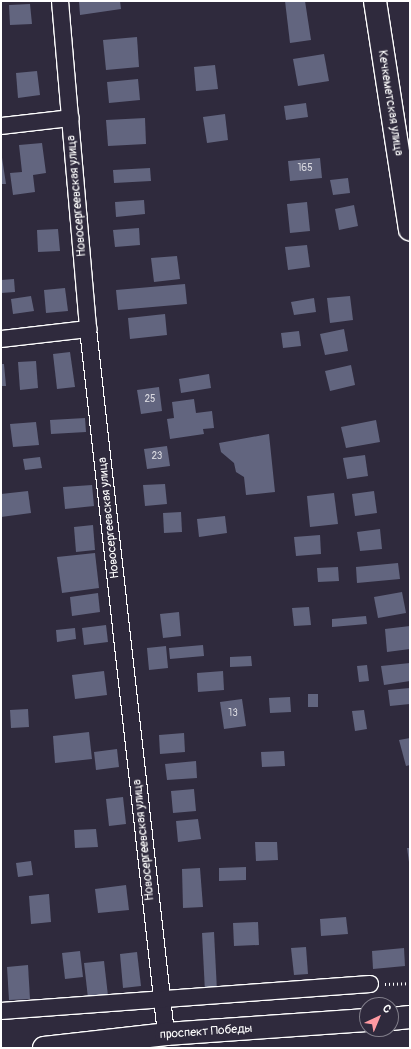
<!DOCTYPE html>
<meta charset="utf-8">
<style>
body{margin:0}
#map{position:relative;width:411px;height:1049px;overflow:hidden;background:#2f2a3d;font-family:Pangolin,sans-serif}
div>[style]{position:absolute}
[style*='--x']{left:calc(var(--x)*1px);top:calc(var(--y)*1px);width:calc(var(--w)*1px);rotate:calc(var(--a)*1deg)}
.building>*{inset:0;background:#62657f}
.path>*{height:2.5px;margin-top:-1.25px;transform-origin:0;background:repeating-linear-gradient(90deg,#fff 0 1px,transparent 0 4px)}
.roads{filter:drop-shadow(1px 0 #fff) drop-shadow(-1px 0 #fff) drop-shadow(0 1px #fff) drop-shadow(0 -1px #fff)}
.minor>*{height:16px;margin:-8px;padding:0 8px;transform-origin:8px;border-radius:8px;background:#2f2a3d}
.primary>*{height:22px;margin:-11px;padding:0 11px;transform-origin:11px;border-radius:11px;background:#2f2a3d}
span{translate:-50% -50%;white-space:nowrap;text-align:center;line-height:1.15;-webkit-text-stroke:3px #2f2a3d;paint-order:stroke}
.number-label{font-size:10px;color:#d8d8df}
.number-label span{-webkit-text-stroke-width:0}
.street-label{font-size:12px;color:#fff}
.frame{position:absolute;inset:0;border:2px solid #fff;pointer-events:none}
.north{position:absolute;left:359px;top:997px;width:40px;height:40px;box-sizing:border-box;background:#2f2a3d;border:1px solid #827f8b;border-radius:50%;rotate:44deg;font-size:11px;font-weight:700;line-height:16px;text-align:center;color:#fff}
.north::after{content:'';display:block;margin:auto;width:14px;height:18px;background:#ff9aa2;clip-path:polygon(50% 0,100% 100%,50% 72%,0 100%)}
</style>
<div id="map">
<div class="building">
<i style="clip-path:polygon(79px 1px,120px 1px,121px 9px,80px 15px)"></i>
<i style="clip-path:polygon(285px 1px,305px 1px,311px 40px,290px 43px)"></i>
<i style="clip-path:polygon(30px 4px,32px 24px,10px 25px,9px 5px)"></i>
<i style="clip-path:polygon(137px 37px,139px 67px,106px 70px,103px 40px)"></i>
<i style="clip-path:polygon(324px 54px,329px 81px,298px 86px,293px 59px)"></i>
<i style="clip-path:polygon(215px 65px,218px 89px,196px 91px,194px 67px)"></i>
<i style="clip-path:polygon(37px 71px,40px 95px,18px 98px,16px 73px)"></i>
<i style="clip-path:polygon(138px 79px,140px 100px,109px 103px,107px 82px)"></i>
<i style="clip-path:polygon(306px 103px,308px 117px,286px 120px,284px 106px)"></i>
<i style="clip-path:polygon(225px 114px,228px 140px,207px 143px,203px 117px)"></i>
<i style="clip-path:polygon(145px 118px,146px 144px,108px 146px,106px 120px)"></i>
<i style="clip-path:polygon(42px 143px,46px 173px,33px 175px,35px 192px,13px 195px,10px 173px,22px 172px,19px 145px)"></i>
<i style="clip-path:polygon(1px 151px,6px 184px,1px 184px)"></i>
<i style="clip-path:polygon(320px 158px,322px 178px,290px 181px,288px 161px)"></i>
<i style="clip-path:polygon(150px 168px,151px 181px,114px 183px,113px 170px)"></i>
<i style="clip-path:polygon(348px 178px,350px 193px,333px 195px,330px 180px)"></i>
<i style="clip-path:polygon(144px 200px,145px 214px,116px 217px,115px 202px)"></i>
<i style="clip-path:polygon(307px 202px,310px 231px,290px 233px,287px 204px)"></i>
<i style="clip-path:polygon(354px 205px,358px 226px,339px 230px,335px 209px)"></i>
<i style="clip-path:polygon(139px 228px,140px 245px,115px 247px,113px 230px)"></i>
<i style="clip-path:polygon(58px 229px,60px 251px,38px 252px,37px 230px)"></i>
<i style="clip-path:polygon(307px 245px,310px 267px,288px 270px,285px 247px)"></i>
<i style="clip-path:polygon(177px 256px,180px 279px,154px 282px,151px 258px)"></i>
<i style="clip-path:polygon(14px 279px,15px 292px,1px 293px,1px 280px)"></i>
<i style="clip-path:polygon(185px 284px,187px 304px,118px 310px,116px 290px)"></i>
<i style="clip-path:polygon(65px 288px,68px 311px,46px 313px,44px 290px)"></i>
<i style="clip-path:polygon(31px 296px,34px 311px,13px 314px,11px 299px)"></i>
<i style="clip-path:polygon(350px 296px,353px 320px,330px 323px,327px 298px)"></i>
<i style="clip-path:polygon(314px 298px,316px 312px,294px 315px,291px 302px)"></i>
<i style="clip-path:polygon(165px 314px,167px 335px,130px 339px,128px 318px)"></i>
<i style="clip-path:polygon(344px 329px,348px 351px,325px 355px,320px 334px)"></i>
<i style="clip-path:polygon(299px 331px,301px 346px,283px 348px,281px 333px)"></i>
<i style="clip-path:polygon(70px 352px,75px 387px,57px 389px,53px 354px)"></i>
<i style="clip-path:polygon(36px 361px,38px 388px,20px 390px,18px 362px)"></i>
<i style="clip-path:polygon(1px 364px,4px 364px,6px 386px,1px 386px)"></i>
<i style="clip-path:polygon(351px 365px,355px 385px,330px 391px,325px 371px)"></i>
<i style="clip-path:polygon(209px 374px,211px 388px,181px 393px,179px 379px)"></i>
<i style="clip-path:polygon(159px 387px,162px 411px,141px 414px,137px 390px)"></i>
<i style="clip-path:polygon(194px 399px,196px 413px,212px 411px,214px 428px,203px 429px,204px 434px,170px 439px,167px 419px,174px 418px,172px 402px)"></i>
<i style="clip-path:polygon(85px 418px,86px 432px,51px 434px,50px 420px)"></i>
<i style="clip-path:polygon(376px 420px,380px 442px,346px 448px,341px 427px)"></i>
<i style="clip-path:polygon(36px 422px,39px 445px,13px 447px,10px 424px)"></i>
<i style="clip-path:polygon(269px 434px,275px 492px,246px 495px,244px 477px,236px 472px,234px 463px,221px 452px,219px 443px)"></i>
<i style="clip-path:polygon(167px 446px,170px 466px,147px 469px,144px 449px)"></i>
<i style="clip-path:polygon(365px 455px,368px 476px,347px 479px,343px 458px)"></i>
<i style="clip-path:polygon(40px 457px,42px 468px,25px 470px,23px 459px)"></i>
<i style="clip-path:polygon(165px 484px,167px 504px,145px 506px,143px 485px)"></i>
<i style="clip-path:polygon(92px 485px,94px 506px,65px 509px,63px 487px)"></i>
<i style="clip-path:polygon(28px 491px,31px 513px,1px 517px,1px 494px)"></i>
<i style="clip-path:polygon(374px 491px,377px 513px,355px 516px,352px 494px)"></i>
<i style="clip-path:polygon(334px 493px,338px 524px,310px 527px,307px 496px)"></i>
<i style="clip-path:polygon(181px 512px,182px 532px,164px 533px,163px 513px)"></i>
<i style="clip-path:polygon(225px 516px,227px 533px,199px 537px,197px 519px)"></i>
<i style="clip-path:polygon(93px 525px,95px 550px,76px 552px,74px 527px)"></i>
<i style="clip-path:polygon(380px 529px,382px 549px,360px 551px,357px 532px)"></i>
<i style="clip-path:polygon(320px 535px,321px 554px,296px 556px,294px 537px)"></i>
<i style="clip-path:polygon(95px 553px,99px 588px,62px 593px,57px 557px)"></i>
<i style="clip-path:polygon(398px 563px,400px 579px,357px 583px,356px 567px)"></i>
<i style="clip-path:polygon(338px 567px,339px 581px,318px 582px,317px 568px)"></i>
<i style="clip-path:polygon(402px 592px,406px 613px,378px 618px,374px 597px)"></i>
<i style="clip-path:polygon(98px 593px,100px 612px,72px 616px,70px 597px)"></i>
<i style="clip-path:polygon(309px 607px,311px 625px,294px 626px,292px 608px)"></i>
<i style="clip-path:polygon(179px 612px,181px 636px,163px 638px,160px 614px)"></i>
<i style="clip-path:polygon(366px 616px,367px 624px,332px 627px,332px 619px)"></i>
<i style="clip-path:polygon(106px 625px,108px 642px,84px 645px,82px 628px)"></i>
<i style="clip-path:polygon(410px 626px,410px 649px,387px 652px,385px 629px)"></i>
<i style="clip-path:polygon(75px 628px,76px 639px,57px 642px,56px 630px)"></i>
<i style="clip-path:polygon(203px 645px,204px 656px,170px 659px,169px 648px)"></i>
<i style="clip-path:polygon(166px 646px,168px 668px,149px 670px,147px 648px)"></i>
<i style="clip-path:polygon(251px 656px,252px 666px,230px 667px,230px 657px)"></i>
<i style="clip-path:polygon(410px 663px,410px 681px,384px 685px,381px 666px)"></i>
<i style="clip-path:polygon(367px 665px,369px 681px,359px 682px,357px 666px)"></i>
<i style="clip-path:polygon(104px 671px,107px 695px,75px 699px,72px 675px)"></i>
<i style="clip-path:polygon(223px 671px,224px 690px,198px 692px,197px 673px)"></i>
<i style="clip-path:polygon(410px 688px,410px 704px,390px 706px,388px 690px)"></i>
<i style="clip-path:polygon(308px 694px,318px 694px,318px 707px,308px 707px)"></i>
<i style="clip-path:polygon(290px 697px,291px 712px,270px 713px,269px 698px)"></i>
<i style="clip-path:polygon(242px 699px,246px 726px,224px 729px,220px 702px)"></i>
<i style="clip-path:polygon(28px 709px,29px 727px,11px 728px,10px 710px)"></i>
<i style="clip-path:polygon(364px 710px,367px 729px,355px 731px,352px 711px)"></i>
<i style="clip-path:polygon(89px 732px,92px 759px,55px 763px,53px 736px)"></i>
<i style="clip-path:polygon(184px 733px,185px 752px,160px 754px,159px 735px)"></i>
<i style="clip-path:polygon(410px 738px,410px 765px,406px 766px,399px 740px)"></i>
<i style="clip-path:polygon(117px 749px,119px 767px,96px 770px,94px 752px)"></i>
<i style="clip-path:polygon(284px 751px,285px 766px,262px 767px,261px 752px)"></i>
<i style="clip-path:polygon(196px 761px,197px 778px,167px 780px,165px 764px)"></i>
<i style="clip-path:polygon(194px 789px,196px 811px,173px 813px,171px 791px)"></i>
<i style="clip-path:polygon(123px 797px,126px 824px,109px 826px,106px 799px)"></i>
<i style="clip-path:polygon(198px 819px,201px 839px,178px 842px,176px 821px)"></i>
<i style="clip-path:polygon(96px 829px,98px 847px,75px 848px,74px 830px)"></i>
<i style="clip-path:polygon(255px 842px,277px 842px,278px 860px,256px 861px)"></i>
<i style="clip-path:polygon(407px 848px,410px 848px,410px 862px,409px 862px)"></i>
<i style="clip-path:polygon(31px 861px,33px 875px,18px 877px,16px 863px)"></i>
<i style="clip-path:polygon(246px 867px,246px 880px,219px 881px,219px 868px)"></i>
<i style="clip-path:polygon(200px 868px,203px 907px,183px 908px,182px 869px)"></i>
<i style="clip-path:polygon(126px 885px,129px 910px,98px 913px,95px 889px)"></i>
<i style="clip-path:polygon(49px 894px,51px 922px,31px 924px,29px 896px)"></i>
<i style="clip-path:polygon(346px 917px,348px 934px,321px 936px,320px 919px)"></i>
<i style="clip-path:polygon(258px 922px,259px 945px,234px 946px,233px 923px)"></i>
<i style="clip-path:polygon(214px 932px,217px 991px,205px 992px,202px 933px)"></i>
<i style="clip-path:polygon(306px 947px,308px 974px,294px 975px,291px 948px)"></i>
<i style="clip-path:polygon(404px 948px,405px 966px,373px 969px,372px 951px)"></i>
<i style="clip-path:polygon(80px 951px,83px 977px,65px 979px,62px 953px)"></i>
<i style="clip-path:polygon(137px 952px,141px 986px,123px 988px,120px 954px)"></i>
<i style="clip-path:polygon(104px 961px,108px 996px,88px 998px,84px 963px)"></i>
<i style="clip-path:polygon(28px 965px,30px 999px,9px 1000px,7px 967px)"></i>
</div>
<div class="path">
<i style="--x:385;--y:984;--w:25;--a:-2"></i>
</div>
<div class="roads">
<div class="minor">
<i style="--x:60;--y:1;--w:329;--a:85.1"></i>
<i style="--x:88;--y:329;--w:709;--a:83.69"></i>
<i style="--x:1;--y:126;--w:70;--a:-6.5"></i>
<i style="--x:1;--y:339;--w:88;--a:-6.6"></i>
<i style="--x:1;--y:1011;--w:370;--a:-4.2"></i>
</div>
<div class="primary">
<i style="--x:375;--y:1;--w:231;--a:81.3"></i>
<i style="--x:391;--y:1019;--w:19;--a:-6"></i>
<i style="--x:44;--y:1048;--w:123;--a:-6.5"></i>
<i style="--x:166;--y:1034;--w:201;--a:-4"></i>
</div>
</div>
<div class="number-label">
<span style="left:305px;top:169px">165</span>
<span style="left:150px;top:400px">25</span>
<span style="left:157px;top:457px">23</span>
<span style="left:233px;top:714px">13</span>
</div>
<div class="street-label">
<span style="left:390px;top:103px;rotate:81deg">Кечкеметская улица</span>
<span style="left:77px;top:196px;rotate:-95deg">Новосергеевская улица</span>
<span style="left:109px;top:518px;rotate:-96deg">Новосергеевская улица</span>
<span style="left:144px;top:840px;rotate:-96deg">Новосергеевская улица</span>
<span style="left:206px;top:1032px;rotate:-4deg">проспект Победы</span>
</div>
<div class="frame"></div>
<div class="north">С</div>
</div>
